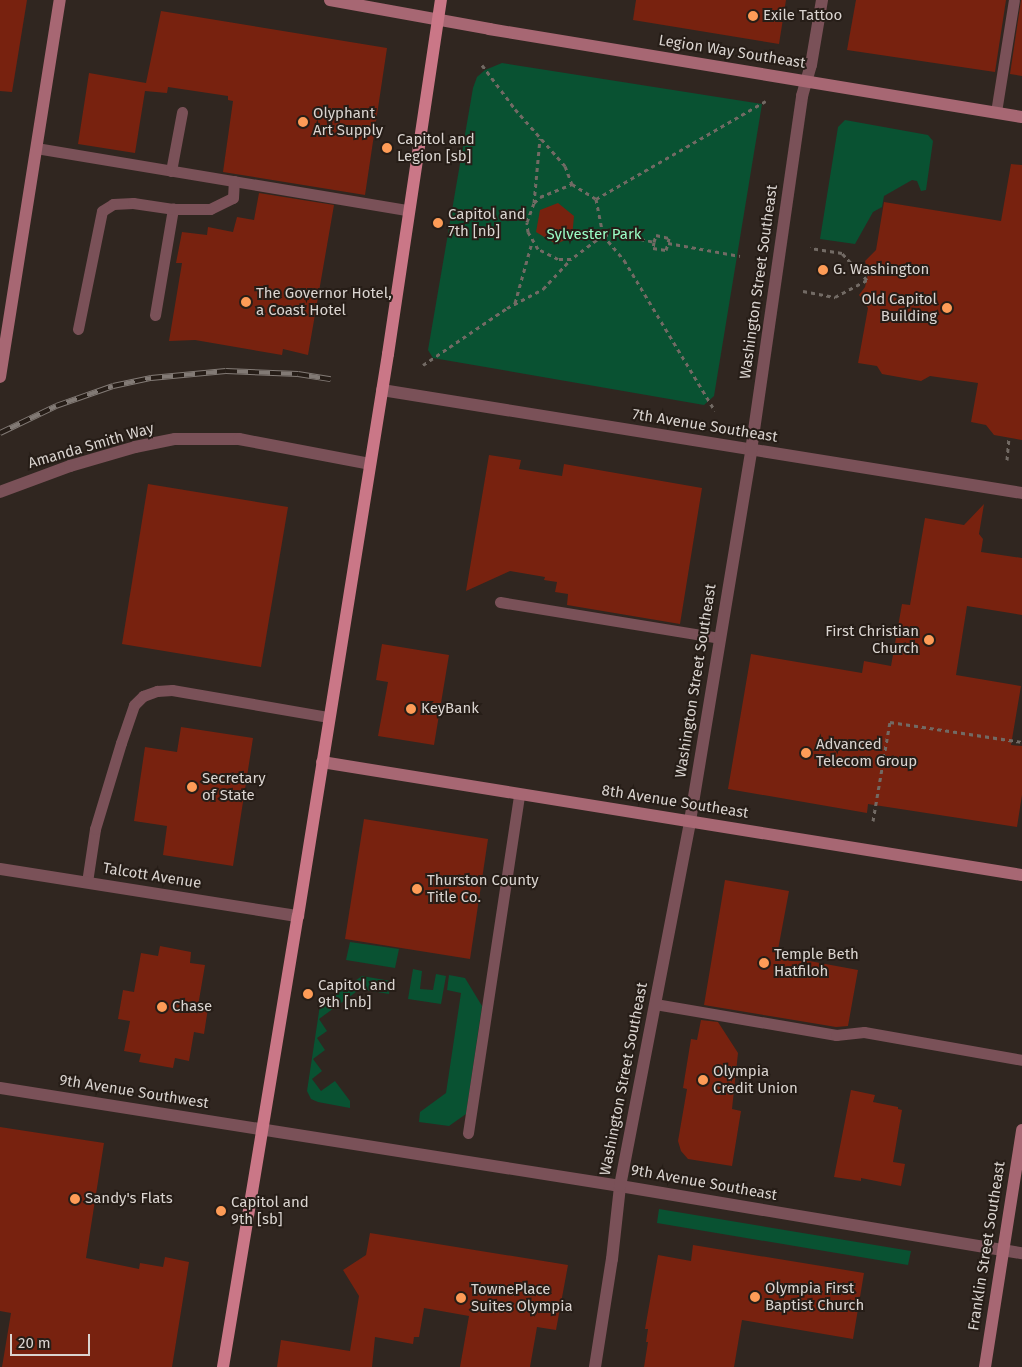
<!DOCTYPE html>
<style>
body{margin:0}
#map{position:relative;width:1022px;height:1367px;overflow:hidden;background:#302620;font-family:"Fira Sans",sans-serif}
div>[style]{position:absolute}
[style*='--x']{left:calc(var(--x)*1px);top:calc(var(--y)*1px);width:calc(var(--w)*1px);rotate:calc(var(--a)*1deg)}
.green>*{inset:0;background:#095232}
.building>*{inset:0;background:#78220f}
.path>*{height:3px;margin-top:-1.5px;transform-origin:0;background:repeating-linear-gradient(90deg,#726a64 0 4px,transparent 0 8px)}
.lane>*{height:11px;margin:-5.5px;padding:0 5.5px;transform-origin:5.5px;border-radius:5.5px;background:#7a5158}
.street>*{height:12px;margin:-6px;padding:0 6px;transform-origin:6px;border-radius:6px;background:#7a5158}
.secondary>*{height:12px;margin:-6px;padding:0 6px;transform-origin:6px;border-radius:6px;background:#a76773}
.primary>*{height:12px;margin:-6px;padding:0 6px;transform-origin:6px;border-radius:6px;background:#ca7787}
.rail>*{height:5.5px;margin-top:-2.75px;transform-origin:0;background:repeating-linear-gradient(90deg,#261d17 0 11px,#827a75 0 22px);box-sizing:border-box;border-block:1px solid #827a75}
.dots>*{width:14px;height:14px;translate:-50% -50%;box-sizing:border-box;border:2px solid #261d17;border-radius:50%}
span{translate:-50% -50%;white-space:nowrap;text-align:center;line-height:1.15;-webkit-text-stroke:4px #261d17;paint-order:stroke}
.poi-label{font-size:15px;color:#dad4d0}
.left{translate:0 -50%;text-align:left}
.right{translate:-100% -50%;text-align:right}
.street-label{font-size:15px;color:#dad4d0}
.park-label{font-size:15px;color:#9afdc5}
.scale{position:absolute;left:10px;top:1334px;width:80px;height:22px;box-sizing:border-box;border:2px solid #dad4d0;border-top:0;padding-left:6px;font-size:15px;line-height:18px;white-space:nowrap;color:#dad4d0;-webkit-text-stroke:4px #261d17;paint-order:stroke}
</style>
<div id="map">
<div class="green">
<i style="clip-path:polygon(502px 63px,762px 104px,714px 396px,704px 405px,433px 358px,428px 350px,473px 88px,477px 77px,485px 70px)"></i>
<i style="clip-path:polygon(845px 120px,928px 135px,933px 141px,926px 190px,921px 191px,917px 181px,912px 180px,884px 196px,882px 207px,873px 212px,855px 244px,820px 239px,838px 127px)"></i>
<i style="clip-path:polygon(350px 942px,399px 949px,395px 968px,346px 960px)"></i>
<i style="clip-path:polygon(413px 969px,422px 971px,420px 989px,433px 990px,436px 974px,446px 976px,441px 1004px,408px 999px)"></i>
<i style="clip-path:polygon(449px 975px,465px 978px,482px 1006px,466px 1114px,449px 1126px,419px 1122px,420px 1112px,446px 1093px,461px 993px,447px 990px)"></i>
<i style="clip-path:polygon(362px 976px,391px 981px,389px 994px,360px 989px,319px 1019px,327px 1031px,317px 1038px,325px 1050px,313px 1059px,322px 1071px,312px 1079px,321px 1091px,335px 1081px,350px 1101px,350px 1108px,318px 1102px,311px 1099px,307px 1091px,320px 1005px)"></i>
<i style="clip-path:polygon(659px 1209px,911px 1251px,908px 1265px,657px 1223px)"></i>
</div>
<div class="building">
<i style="clip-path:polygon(0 0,27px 0,12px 92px,0 91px)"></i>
<i style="clip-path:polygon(636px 0,786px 0,779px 44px,633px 20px)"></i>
<i style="clip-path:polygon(856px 0,1006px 0,995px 72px,847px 50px)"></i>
<i style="clip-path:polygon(1021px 0,1022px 0,1022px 76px,1010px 74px)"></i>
<i style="clip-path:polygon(161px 11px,387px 48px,365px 195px,223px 172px,233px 101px,228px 100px,228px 96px,168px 87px,167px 93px,145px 91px,135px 153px,78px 144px,89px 73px,146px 83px)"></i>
<i style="clip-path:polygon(1011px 164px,1022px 165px,1022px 440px,994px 435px,986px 425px,971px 422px,978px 383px,930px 376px,921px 381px,882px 374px,877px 366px,858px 363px,868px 308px,859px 295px,865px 287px,868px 274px,865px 261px,876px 250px,884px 202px,1001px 221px)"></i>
<i style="clip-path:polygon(259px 193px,334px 205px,308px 355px,283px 349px,282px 355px,195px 340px,169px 341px,182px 263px,176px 263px,182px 232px,207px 235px,208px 227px,233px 232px,237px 217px,254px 220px)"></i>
<i style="clip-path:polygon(558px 203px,574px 216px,572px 237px,556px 244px,536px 232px,540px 210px)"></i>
<i style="clip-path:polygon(489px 455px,521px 460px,519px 469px,562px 476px,564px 464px,702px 488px,680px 624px,567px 605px,568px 594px,555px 592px,557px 582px,544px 580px,545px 577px,510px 571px,466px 591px)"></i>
<i style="clip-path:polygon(148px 484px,288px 507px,261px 667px,122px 644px)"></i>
<i style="clip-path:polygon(984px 504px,979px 534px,983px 539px,981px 552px,1022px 558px,1022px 615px,967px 606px,956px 675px,1021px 686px,1011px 745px,1022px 746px,1022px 795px,1017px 827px,868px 804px,867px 813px,728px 789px,751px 654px,862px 673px,864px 661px,891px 666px,902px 604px,910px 605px,925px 518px,964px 525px)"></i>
<i style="clip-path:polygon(382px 644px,449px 655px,434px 745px,378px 736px,388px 682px,376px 680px)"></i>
<i style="clip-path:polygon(181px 727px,253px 738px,233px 866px,163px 855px,167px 826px,134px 821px,145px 747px,177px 752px)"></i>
<i style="clip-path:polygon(364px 819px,488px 839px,470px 959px,345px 939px)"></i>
<i style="clip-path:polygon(725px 880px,789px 891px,777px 955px,858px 970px,848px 1026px,836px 1027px,704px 1005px)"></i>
<i style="clip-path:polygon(160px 946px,191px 952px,190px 963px,205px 965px,198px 1006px,208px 1008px,204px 1034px,194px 1032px,189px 1061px,175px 1058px,173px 1068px,139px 1062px,141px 1054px,124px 1051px,130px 1021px,118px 1019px,123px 990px,134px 992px,141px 953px,158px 956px)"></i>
<i style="clip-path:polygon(701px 1020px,718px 1022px,738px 1053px,732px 1109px,741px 1111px,732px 1166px,688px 1159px,681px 1151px,678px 1141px,687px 1089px,683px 1088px,691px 1039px,697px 1040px)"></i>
<i style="clip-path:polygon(851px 1090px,875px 1095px,873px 1102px,898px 1107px,898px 1109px,902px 1110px,893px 1162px,905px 1164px,901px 1186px,861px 1178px,861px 1181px,834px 1177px)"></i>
<i style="clip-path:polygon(0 1127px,104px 1143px,86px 1258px,139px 1269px,140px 1263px,163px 1267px,165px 1257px,189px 1262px,172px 1367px,2px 1367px,11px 1313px,0 1311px)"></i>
<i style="clip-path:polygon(370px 1233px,568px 1265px,556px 1330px,537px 1327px,530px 1367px,460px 1367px,469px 1316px,424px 1308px,419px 1337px,414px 1337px,413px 1344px,375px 1337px,372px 1367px,277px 1367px,281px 1340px,350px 1351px,359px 1296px,343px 1270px,366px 1255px)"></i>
<i style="clip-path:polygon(693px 1245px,864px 1273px,853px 1339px,742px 1320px,734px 1367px,644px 1367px,648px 1342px,646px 1342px,648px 1329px,645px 1329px,658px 1255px,691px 1261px)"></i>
</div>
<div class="path">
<i style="--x:482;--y:65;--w:55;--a:53.1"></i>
<i style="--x:515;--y:109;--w:76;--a:48.7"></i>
<i style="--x:565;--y:166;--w:19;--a:69"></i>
<i style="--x:572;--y:184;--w:28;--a:32"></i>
<i style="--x:596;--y:199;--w:37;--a:79"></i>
<i style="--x:603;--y:235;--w:40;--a:143"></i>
<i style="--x:571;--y:259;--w:13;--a:180"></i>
<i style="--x:558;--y:259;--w:22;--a:-153"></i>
<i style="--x:538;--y:249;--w:20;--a:-120"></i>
<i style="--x:528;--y:232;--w:10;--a:-96"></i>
<i style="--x:527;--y:222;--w:20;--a:-70"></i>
<i style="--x:534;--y:203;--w:8;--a:-45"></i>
<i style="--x:540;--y:197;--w:35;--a:-22"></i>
<i style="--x:596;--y:199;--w:196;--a:-30"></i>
<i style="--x:534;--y:203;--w:65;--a:-84.7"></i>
<i style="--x:603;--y:235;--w:33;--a:50"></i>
<i style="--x:624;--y:260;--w:176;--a:58.9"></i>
<i style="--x:604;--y:235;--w:13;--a:-4"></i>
<i style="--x:617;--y:234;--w:38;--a:12"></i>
<i style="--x:654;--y:242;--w:6;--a:99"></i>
<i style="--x:653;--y:248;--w:13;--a:9"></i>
<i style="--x:666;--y:250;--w:7;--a:-74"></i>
<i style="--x:668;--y:243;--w:73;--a:10.2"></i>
<i style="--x:654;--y:242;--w:7;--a:-74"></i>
<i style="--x:656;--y:235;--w:13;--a:13"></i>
<i style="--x:669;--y:238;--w:5;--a:101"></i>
<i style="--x:803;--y:291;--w:33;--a:11"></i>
<i style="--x:835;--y:297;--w:36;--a:-28"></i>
<i style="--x:867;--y:280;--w:37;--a:-133"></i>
<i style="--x:842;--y:253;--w:32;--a:-171"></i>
<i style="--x:515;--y:303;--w:63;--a:-74.4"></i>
<i style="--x:423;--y:365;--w:102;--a:-34.2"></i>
<i style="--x:507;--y:308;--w:41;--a:-27.8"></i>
<i style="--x:543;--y:289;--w:41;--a:-47"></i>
<i style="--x:1007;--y:460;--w:23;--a:-85"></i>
<i style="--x:873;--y:821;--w:100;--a:-80.3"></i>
<i style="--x:890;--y:722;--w:134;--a:8.6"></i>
</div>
<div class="lane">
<i style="--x:996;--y:112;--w:113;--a:-80.9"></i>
<i style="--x:36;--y:148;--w:377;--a:9.5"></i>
<i style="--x:171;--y:171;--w:60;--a:-79.4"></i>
<i style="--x:155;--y:315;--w:108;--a:-80.4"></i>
<i style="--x:78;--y:329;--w:120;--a:-78.5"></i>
<i style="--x:102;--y:211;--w:13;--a:-32"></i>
<i style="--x:113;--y:204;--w:20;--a:-3"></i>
<i style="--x:133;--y:203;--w:40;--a:8.5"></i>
<i style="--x:173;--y:209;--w:37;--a:0"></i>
<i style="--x:210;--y:209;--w:25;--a:-26"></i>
<i style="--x:233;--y:198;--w:17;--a:-87"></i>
<i style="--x:500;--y:602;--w:222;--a:9.3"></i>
<i style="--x:87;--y:882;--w:54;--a:-81.4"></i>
<i style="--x:95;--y:829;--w:90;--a:-73.2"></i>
<i style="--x:121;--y:743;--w:40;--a:-71.1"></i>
<i style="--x:134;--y:705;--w:13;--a:-45"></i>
<i style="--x:143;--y:696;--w:15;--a:-20"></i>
<i style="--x:157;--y:691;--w:15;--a:-4"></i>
<i style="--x:172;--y:690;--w:159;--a:9.8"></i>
<i style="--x:655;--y:1004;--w:184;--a:9.7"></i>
<i style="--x:836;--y:1035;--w:28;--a:-6"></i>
<i style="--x:864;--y:1032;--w:160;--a:10"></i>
<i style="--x:468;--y:1133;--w:343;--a:-81.4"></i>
</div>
<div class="street">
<i style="--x:382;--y:390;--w:648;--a:9.14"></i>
<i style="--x:0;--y:492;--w:75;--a:-20.4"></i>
<i style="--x:70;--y:466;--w:68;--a:-16.3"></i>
<i style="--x:135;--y:447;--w:41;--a:-11.3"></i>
<i style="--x:175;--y:439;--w:64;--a:0"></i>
<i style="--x:239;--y:439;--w:133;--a:10.8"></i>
<i style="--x:0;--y:869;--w:302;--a:9"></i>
<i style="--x:0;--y:1088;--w:628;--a:8.98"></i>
<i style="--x:620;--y:1186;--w:408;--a:9.5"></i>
<i style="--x:595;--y:1367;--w:109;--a:-81.1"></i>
<i style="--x:612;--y:1259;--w:73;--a:-83.7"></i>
<i style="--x:620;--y:1186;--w:372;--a:-79.1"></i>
<i style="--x:690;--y:821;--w:375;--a:-80.6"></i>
<i style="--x:751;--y:451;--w:359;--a:-81.8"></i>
<i style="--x:802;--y:96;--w:32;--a:-74"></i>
<i style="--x:811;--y:65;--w:66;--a:-80.4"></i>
</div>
<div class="secondary">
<i style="--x:330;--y:0;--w:162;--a:10.3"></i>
<i style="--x:489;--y:29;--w:540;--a:9.38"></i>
<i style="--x:0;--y:377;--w:382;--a:-81"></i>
<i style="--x:322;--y:762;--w:709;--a:9.17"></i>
<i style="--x:985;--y:1367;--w:240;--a:-81.1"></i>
</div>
<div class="primary">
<i style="--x:223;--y:1367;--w:457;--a:-80.6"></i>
<i style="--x:298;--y:916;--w:569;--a:-80.9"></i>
<i style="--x:388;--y:354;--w:358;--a:-81.5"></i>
</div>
<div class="rail">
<i style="--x:0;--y:433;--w:62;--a:-25.7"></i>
<i style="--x:56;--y:406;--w:60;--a:-19.3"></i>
<i style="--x:113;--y:386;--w:39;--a:-12"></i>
<i style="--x:151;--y:378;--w:75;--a:-5.3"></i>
<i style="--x:226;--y:371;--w:72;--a:2.4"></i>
<i style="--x:298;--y:374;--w:33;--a:9"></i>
</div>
<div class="dots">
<i style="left:753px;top:16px;background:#fe9c57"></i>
<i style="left:303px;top:122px;background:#fe9c57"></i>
<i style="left:387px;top:148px;background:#fe9c57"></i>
<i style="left:438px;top:223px;background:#fe9c57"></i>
<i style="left:823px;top:270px;background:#fe9c57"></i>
<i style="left:246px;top:302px;background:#fe9c57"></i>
<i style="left:947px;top:308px;background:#fe9c57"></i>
<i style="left:929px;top:640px;background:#fe9c57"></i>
<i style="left:411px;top:709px;background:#fe9c57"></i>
<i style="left:806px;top:753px;background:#fe9c57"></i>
<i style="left:192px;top:787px;background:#fe9c57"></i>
<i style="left:417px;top:889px;background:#fe9c57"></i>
<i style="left:764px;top:963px;background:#fe9c57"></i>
<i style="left:308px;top:994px;background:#fe9c57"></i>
<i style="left:162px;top:1007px;background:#fe9c57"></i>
<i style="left:703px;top:1080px;background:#fe9c57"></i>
<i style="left:75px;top:1199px;background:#fe9c57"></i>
<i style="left:221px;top:1211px;background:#fe9c57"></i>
<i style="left:755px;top:1297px;background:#fe9c57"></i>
<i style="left:461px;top:1298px;background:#fe9c57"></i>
</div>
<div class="poi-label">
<span class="left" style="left:763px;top:16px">Exile Tattoo</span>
<span class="left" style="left:313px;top:122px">Olyphant<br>Art Supply</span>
<span class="left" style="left:397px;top:148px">Capitol and<br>Legion [sb]</span>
<span class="left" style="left:448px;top:223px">Capitol and<br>7th [nb]</span>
<span class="left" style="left:833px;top:270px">G. Washington</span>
<span class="left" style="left:256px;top:302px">The Governor Hotel,<br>a Coast Hotel</span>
<span class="right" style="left:937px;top:308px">Old Capitol<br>Building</span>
<span class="right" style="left:919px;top:640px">First Christian<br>Church</span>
<span class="left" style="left:421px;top:709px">KeyBank</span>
<span class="left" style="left:816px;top:753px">Advanced<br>Telecom Group</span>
<span class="left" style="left:202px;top:787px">Secretary<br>of State</span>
<span class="left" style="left:427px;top:889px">Thurston County<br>Title Co.</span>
<span class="left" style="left:774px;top:963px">Temple Beth<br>Hatfiloh</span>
<span class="left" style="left:318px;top:994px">Capitol and<br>9th [nb]</span>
<span class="left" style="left:172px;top:1007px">Chase</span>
<span class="left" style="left:713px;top:1080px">Olympia<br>Credit Union</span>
<span class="left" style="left:85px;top:1199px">Sandy's Flats</span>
<span class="left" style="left:231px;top:1211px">Capitol and<br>9th [sb]</span>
<span class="left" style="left:765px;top:1297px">Olympia First<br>Baptist Church</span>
<span class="left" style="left:471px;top:1298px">TownePlace<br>Suites Olympia</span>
</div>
<div class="street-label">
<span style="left:732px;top:52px;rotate:9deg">Legion Way Southeast</span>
<span style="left:759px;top:282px;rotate:-82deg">Washington Street Southeast</span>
<span style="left:705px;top:426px;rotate:9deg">7th Avenue Southeast</span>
<span style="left:91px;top:446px;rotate:-16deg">Amanda Smith Way</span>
<span style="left:696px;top:681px;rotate:-81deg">Washington Street Southeast</span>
<span style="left:675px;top:802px;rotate:9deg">8th Avenue Southeast</span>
<span style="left:152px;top:876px;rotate:9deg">Talcott Avenue</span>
<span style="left:624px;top:1079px;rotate:-79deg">Washington Street Southeast</span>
<span style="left:134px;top:1092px;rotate:9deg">9th Avenue Southwest</span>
<span style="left:704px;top:1183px;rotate:10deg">9th Avenue Southeast</span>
<span style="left:987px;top:1246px;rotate:-81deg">Franklin Street Southeast</span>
</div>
<div class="park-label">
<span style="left:594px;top:235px">Sylvester Park</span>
</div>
<div class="scale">20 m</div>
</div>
